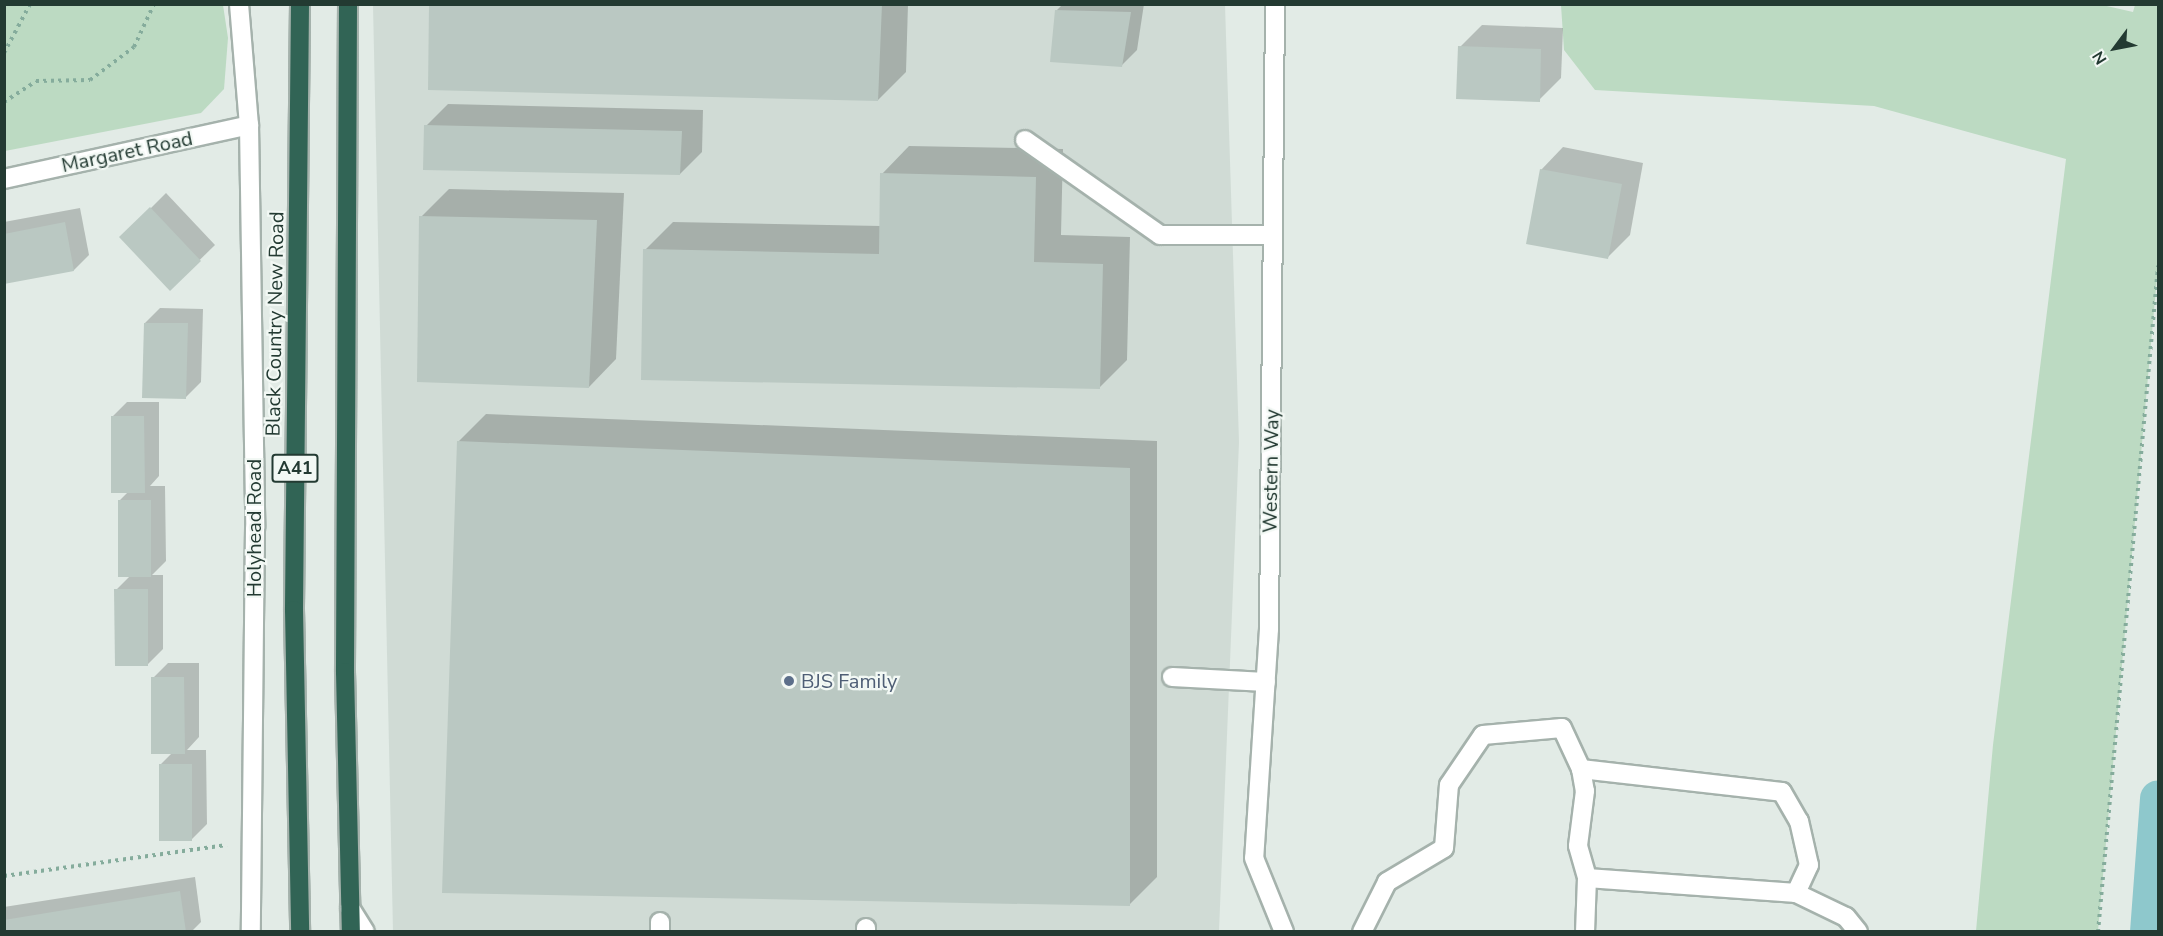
<!DOCTYPE html>
<style>
body{margin:0}
#map{position:relative;width:2163px;height:936px;overflow:hidden;background:#e2ebe6;font-family:"Nunito Sans",sans-serif}
div>[style]{position:absolute}
[style*='--x']{left:calc(var(--x)*1px);top:calc(var(--y)*1px);width:calc(var(--w)*1px);rotate:calc(var(--a)*1deg)}
.built>*{inset:0;background:#d0dbd5}
.green>*{inset:0;background:#bcdac2}
.shadow>*{inset:0;background:#0003}
.canal>*{height:36px;margin:-18px;padding:0 18px;transform-origin:18px;border-radius:18px;background:#8ec8cc}
.building>*{inset:0;background:#bac8c2}
.path>*{height:4px;margin-top:-2px;transform-origin:0;background:repeating-linear-gradient(90deg,#85ac9c 0 3px,transparent 0 7.5px)}
.roads{filter:drop-shadow(2px 0 #a5b2ac) drop-shadow(-2px 0 #a5b2ac) drop-shadow(0 2px #a5b2ac) drop-shadow(0 -2px #a5b2ac)}
.minor>*{height:18px;margin:-9px;padding:0 9px;transform-origin:9px;border-radius:9px;background:#fff}
.highway>*{height:18px;margin:-9px;padding:0 9px;transform-origin:9px;border-radius:9px;background:#316455}
.dots>*{width:16px;height:16px;translate:-50% -50%;box-sizing:border-box;border:3px solid #f2f8f4;border-radius:50%}
span{translate:-50% -50%;white-space:nowrap;text-align:center;line-height:1.15;-webkit-text-stroke:4.5px #f2f8f4;paint-order:stroke}
.shield-label span{padding:2px 4px;background:#f2f8f4;border:2px solid;border-radius:4px;-webkit-text-stroke-width:0}
.shield-label{font-size:18px;color:#233a32;font-weight:700}
.street-label{font-size:20px;color:#233a32}
.service-label{font-size:20px;color:#4e5e75}
.left{translate:0 -50%;text-align:left}
.frame{position:absolute;inset:0;border:6px solid #233a32;pointer-events:none}
.north{position:absolute;left:2085px;top:18px;width:60px;height:60px;-webkit-text-stroke:4px #f2f8f4;paint-order:stroke;rotate:238deg;font-size:16px;font-weight:700;line-height:24px;text-align:center;color:#233a32}
.north::after{content:'';display:block;margin:auto;width:21px;height:27px;background:#233a32;clip-path:polygon(50% 0,100% 100%,50% 72%,0 100%)}
</style>
<div id="map">
<div class="built">
<i style="clip-path:polygon(373px 5px,1225px 5px,1239px 442px,1219px 931px,393px 931px)"></i>
</div>
<div class="green">
<i style="clip-path:polygon(5px 4px,223px 5px,228px 38px,224px 89px,201px 113px,5px 151px)"></i>
<i style="clip-path:polygon(2098px 4px,2133px 12px,2135px 5px,2158px 5px,2158px 266px,2098px 931px,1976px 931px,1993px 745px,2066px 159px,1874px 106px,1595px 90px,1564px 50px,1561px 5px)"></i>
</div>
<div class="shadow">
<i style="clip-path:polygon(431px 4px,908px 4px,906px 72px,878px 100px)"></i>
<i style="clip-path:polygon(1063px 4px,1144px 4px,1137px 50px,1121px 66px,1056px 11px)"></i>
<i style="clip-path:polygon(1482px 25px,1563px 28px,1561px 78px,1539px 100px,1460px 47px)"></i>
<i style="clip-path:polygon(448px 104px,703px 110px,702px 152px,680px 174px,426px 126px)"></i>
<i style="clip-path:polygon(909px 146px,1063px 149px,1061px 235px,1130px 237px,1127px 360px,1100px 387px,645px 250px,673px 222px,881px 226px,882px 174px)"></i>
<i style="clip-path:polygon(1563px 147px,1643px 163px,1630px 235px,1608px 257px,1541px 170px)"></i>
<i style="clip-path:polygon(449px 189px,624px 193px,616px 359px,589px 387px,421px 217px)"></i>
<i style="clip-path:polygon(166px 193px,215px 245px,171px 288px,122px 237px)"></i>
<i style="clip-path:polygon(80px 208px,89px 255px,74px 270px,4px 283px,4px 222px)"></i>
<i style="clip-path:polygon(160px 308px,203px 309px,201px 382px,186px 397px,145px 323px)"></i>
<i style="clip-path:polygon(127px 402px,159px 402px,159px 476px,150px 486px,165px 486px,166px 561px,152px 575px,163px 575px,163px 649px,148px 664px,116px 590px,130px 576px,119px 501px,128px 492px,112px 417px)"></i>
<i style="clip-path:polygon(486px 414px,1157px 441px,1157px 877px,1129px 905px,458px 442px)"></i>
<i style="clip-path:polygon(168px 663px,199px 663px,199px 737px,187px 750px,206px 750px,207px 824px,192px 839px,160px 765px,173px 752px,153px 678px)"></i>
<i style="clip-path:polygon(195px 877px,201px 922px,191px 932px,4px 932px,4px 907px)"></i>
</div>
<div class="canal">
<i style="--x:2148;--y:932;--w:134;--a:-85.7"></i>
</div>
<div class="building">
<i style="clip-path:polygon(429px 4px,882px 4px,878px 101px,428px 90px)"></i>
<i style="clip-path:polygon(1055px 10px,1131px 12px,1122px 67px,1050px 62px)"></i>
<i style="clip-path:polygon(1458px 46px,1541px 49px,1540px 102px,1456px 99px)"></i>
<i style="clip-path:polygon(424px 125px,682px 131px,680px 175px,423px 170px)"></i>
<i style="clip-path:polygon(1540px 169px,1622px 184px,1608px 259px,1526px 244px)"></i>
<i style="clip-path:polygon(880px 173px,1036px 177px,1034px 262px,1103px 264px,1100px 389px,641px 380px,643px 249px,879px 254px)"></i>
<i style="clip-path:polygon(150px 207px,201px 261px,170px 291px,119px 237px)"></i>
<i style="clip-path:polygon(419px 216px,597px 220px,589px 388px,417px 382px)"></i>
<i style="clip-path:polygon(65px 222px,74px 271px,4px 284px,4px 234px)"></i>
<i style="clip-path:polygon(144px 323px,188px 323px,186px 399px,142px 398px)"></i>
<i style="clip-path:polygon(111px 416px,144px 416px,145px 493px,111px 493px)"></i>
<i style="clip-path:polygon(457px 441px,1130px 468px,1130px 906px,442px 893px)"></i>
<i style="clip-path:polygon(118px 500px,151px 500px,151px 577px,118px 577px)"></i>
<i style="clip-path:polygon(114px 589px,148px 589px,148px 666px,115px 666px)"></i>
<i style="clip-path:polygon(151px 677px,184px 677px,185px 754px,151px 754px)"></i>
<i style="clip-path:polygon(159px 764px,192px 764px,192px 841px,159px 841px)"></i>
<i style="clip-path:polygon(180px 891px,186px 932px,4px 932px,4px 920px)"></i>
</div>
<div class="path">
<i style="--x:4;--y:53;--w:55;--a:-62"></i>
<i style="--x:4;--y:102;--w:38;--a:-33"></i>
<i style="--x:36;--y:81;--w:54;--a:-1.1"></i>
<i style="--x:90;--y:80;--w:55;--a:-36.9"></i>
<i style="--x:134;--y:47;--w:47;--a:-65.1"></i>
<i style="--x:4;--y:876;--w:225;--a:-7.9"></i>
<i style="--x:2098;--y:932;--w:669;--a:-84.85"></i>
</div>
<div class="roads">
<div class="minor">
<i style="--x:239;--y:4;--w:121;--a:85.3"></i>
<i style="--x:249;--y:125;--w:403;--a:89.1"></i>
<i style="--x:255;--y:528;--w:404;--a:90.6"></i>
<i style="--x:1275;--y:4;--w:625;--a:90.55"></i>
<i style="--x:1269;--y:629;--w:229;--a:93.7"></i>
<i style="--x:1254;--y:858;--w:80;--a:67.9"></i>
<i style="--x:1025;--y:140;--w:165;--a:35.1"></i>
<i style="--x:1160;--y:235;--w:113;--a:0"></i>
<i style="--x:4;--y:179;--w:251;--a:-12.4"></i>
<i style="--x:1172;--y:677;--w:94;--a:3"></i>
<i style="--x:1581;--y:769;--w:22;--a:80"></i>
<i style="--x:1585;--y:791;--w:55;--a:97.3"></i>
<i style="--x:1578;--y:846;--w:33;--a:74"></i>
<i style="--x:1587;--y:878;--w:54;--a:92.1"></i>
<i style="--x:1587;--y:878;--w:210;--a:4.1"></i>
<i style="--x:1796;--y:893;--w:55;--a:25.6"></i>
<i style="--x:1846;--y:917;--w:19;--a:51"></i>
<i style="--x:350;--y:908;--w:28;--a:58"></i>
<i style="--x:660;--y:932;--w:10;--a:-90"></i>
<i style="--x:866;--y:932;--w:4;--a:-90"></i>
<i style="--x:1362;--y:932;--w:56;--a:-63.4"></i>
<i style="--x:1387;--y:882;--w:66;--a:-30.8"></i>
<i style="--x:1444;--y:848;--w:63;--a:-85.5"></i>
<i style="--x:1449;--y:785;--w:60;--a:-55.8"></i>
<i style="--x:1483;--y:735;--w:79;--a:-5.1"></i>
<i style="--x:1562;--y:728;--w:45;--a:65.1"></i>
<i style="--x:1581;--y:769;--w:202;--a:6.5"></i>
<i style="--x:1782;--y:792;--w:34;--a:60"></i>
<i style="--x:1799;--y:821;--w:45;--a:77.2"></i>
<i style="--x:1809;--y:865;--w:31;--a:115"></i>
</div>
<div class="highway">
<i style="--x:300;--y:4;--w:606;--a:90.57"></i>
<i style="--x:294;--y:610;--w:322;--a:88.9"></i>
<i style="--x:348;--y:4;--w:668;--a:90.26"></i>
<i style="--x:345;--y:672;--w:260;--a:88.7"></i>
</div>
</div>
<div class="dots">
<i style="left:789px;top:681px;background:#5c6f8a"></i>
</div>
<div class="shield-label">
<span style="left:295px;top:468px">A41</span>
</div>
<div class="street-label">
<span style="left:127px;top:152px;rotate:-12deg">Margaret Road</span>
<span style="left:275px;top:324px;rotate:-89deg">Black Country New Road</span>
<span style="left:1271px;top:471px;rotate:-89deg">Western Way</span>
<span style="left:254px;top:528px;rotate:-90deg">Holyhead Road</span>
</div>
<div class="service-label">
<span class="left" style="left:801px;top:681px">BJS Family</span>
</div>
<div class="frame"></div>
<div class="north">N</div>
</div>
